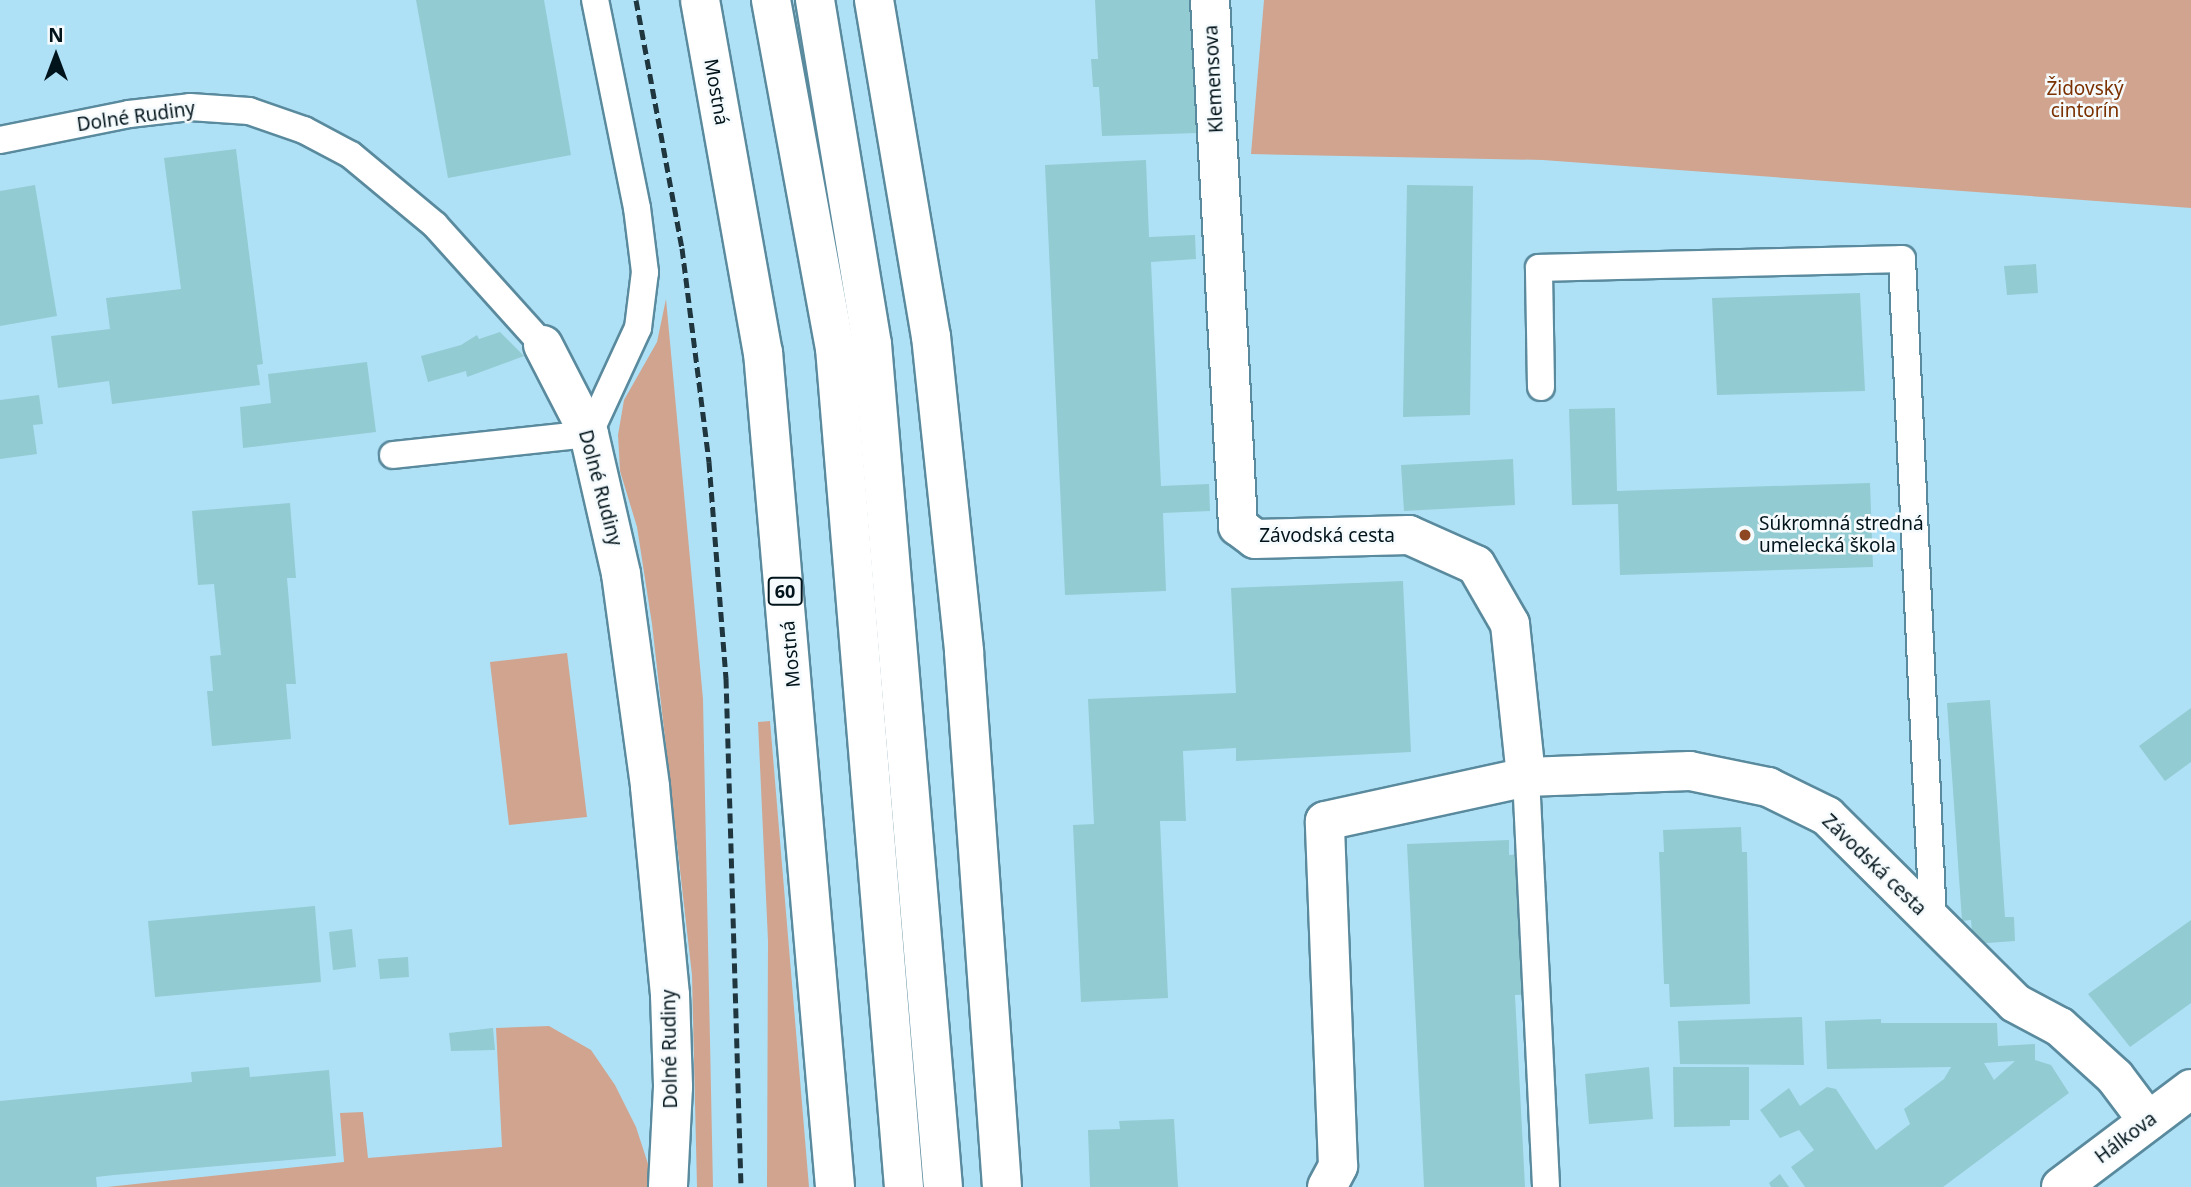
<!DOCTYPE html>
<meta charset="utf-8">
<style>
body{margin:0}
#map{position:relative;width:2191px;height:1187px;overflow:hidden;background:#afe1f6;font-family:"Noto Sans",sans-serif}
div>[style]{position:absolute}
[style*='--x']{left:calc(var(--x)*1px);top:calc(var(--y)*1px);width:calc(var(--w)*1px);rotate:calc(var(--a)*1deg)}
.green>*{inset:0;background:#d0a48f}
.building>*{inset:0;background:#92cbd2}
.roads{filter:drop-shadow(2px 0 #5a8a9d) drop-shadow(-2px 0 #5a8a9d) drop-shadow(0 2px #5a8a9d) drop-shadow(0 -2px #5a8a9d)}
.service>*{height:26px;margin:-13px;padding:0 13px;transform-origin:13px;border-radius:13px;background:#fff}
.minor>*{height:38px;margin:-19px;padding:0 19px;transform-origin:19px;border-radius:19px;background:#fff}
.primary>*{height:38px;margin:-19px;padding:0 19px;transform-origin:19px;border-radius:19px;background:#fff}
.rail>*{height:5px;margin-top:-2.5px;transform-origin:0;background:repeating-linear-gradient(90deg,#1f363f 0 10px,transparent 0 15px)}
.dots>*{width:19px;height:19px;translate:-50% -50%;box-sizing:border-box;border:4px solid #f5fafc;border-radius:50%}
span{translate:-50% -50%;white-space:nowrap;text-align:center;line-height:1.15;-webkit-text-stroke:5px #f5fafc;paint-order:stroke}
.shield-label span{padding:2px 5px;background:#f5fafc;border:2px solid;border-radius:5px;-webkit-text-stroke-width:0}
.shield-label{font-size:18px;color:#02141b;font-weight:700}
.street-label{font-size:19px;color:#02141b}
.park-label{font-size:19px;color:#7b3000}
.poi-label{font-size:19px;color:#02141b}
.left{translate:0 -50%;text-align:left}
.north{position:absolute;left:21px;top:21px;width:70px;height:70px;-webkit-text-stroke:5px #f5fafc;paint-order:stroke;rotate:0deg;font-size:19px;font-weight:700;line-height:28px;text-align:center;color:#02141b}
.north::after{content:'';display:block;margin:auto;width:24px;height:32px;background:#02141b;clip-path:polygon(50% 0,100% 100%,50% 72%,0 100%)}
</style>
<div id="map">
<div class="green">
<i style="clip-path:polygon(1264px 0,2191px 0,2191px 208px,1543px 160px,1251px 154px)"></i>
<i style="clip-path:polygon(666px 299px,703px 699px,713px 1187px,697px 1187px,692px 975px,652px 624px,637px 527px,620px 471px,618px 435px,624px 400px,657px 342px)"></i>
<i style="clip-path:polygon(567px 653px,587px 817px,509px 825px,490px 662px)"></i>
<i style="clip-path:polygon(770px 721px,809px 1187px,767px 1187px,768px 941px,758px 722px)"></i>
<i style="clip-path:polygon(549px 1026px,591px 1050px,615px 1085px,636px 1127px,651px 1173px,648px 1187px,107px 1187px,344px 1162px,340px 1113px,363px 1112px,368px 1158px,502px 1147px,496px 1028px)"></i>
</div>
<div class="building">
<i style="clip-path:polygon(416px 0,544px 0,571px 155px,448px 178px)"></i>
<i style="clip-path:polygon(1095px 0,1190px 0,1193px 55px,1198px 55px,1200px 80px,1195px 81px,1198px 133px,1102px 136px,1099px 87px,1093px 87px,1091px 59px,1098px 59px)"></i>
<i style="clip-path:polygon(236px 149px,263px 364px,257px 365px,260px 385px,112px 404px,109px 381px,58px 388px,51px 336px,110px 329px,106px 298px,181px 289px,164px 158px)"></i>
<i style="clip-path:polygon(1146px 160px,1149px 237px,1195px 235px,1196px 259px,1151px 262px,1161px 486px,1209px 484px,1210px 511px,1163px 513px,1166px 591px,1065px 595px,1045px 165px)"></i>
<i style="clip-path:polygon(35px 185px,57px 316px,0 326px,0 191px)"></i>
<i style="clip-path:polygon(1407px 185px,1473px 186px,1470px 415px,1403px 417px)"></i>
<i style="clip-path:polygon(2036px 264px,2038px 293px,2007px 295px,2004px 266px)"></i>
<i style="clip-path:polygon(1860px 293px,1865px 391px,1717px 395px,1712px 298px)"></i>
<i style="clip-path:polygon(500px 332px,524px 356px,467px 377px,466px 371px,428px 382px,421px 356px,461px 345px,477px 335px,479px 339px)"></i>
<i style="clip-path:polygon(367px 362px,376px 432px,243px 448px,240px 407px,271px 403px,268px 374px)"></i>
<i style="clip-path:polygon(39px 395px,43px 424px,33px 425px,37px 454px,0 459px,0 400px)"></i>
<i style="clip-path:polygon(1615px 408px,1617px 491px,1870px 483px,1873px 567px,1620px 575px,1618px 504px,1572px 505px,1569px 409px)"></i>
<i style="clip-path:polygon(1513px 459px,1515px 505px,1404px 511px,1401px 465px)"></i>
<i style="clip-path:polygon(290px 503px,296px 578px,287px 578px,296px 684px,286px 684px,291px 739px,212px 746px,207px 691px,213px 691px,210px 656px,221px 655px,214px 584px,198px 585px,192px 511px)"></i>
<i style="clip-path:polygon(1403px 581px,1411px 752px,1236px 761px,1236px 748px,1183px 751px,1186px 821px,1160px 821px,1168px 998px,1081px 1002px,1073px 825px,1094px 824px,1088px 699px,1236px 693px,1231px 588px)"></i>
<i style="clip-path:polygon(1990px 700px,2005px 917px,2014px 917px,2015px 941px,1973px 944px,1971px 920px,1962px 921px,1947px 703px)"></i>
<i style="clip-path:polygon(2191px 708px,2191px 762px,2165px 781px,2139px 746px)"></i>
<i style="clip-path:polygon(1741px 827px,1742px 852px,1747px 852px,1750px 1004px,1670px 1007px,1669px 984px,1664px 984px,1659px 852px,1664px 852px,1663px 830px)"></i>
<i style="clip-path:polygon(1509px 840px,1509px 855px,1521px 854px,1534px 994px,1515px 995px,1525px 1187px,1424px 1187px,1407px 844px)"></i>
<i style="clip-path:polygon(315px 906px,321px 982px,155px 997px,148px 921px)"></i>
<i style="clip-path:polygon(2191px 920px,2191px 1003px,2130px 1047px,2088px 994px)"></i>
<i style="clip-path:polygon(352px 929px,356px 967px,333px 970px,329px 932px)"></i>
<i style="clip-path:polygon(408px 957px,409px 977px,380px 979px,378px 959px)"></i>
<i style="clip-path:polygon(1802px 1017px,1804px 1065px,1680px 1064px,1678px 1021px)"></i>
<i style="clip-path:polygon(evenodd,1881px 1019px,1881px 1023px,1997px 1023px,1998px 1046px,2035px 1044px,2035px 1060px,2051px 1065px,2069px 1093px,1943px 1187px,1805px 1187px,1791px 1167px,1814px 1150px,1799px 1130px,1780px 1138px,1760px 1110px,1789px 1088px,1800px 1106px,1827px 1087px,1836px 1089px,1876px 1150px,1910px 1124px,1904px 1109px,1944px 1079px,1951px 1067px,1827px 1069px,1825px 1021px,1881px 1019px,2015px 1061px,1994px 1080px,1984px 1063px,1999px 1062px,2015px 1061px)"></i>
<i style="clip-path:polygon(493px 1028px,495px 1050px,451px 1051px,449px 1033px)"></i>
<i style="clip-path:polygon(249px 1067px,250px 1077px,329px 1070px,336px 1156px,114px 1175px,96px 1177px,97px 1187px,0 1187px,0 1101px,192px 1082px,191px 1072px)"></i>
<i style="clip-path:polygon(1649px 1067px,1653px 1119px,1589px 1124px,1585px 1074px)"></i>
<i style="clip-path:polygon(1673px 1067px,1749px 1067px,1749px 1120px,1730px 1120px,1730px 1126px,1674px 1127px)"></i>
<i style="clip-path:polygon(1174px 1119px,1178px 1187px,1090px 1187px,1088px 1130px,1120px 1129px,1119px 1121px)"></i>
<i style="clip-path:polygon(1780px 1174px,1789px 1187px,1771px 1187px,1769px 1183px)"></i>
</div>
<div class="roads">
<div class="service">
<i style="--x:0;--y:140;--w:132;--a:-11.4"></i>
<i style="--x:129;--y:114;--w:61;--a:-6.5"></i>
<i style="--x:190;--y:107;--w:59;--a:3.9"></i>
<i style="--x:249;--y:111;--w:58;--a:19.1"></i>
<i style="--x:304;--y:130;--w:53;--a:28"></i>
<i style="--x:351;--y:155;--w:109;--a:39.8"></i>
<i style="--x:435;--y:225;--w:161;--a:48"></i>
<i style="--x:1541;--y:387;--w:119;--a:-91"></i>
<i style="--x:1539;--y:268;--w:363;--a:-1.4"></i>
<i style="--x:1902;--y:259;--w:663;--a:87.32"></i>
<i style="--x:393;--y:455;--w:197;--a:-6.1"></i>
<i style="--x:589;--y:434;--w:117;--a:-65.2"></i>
<i style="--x:638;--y:328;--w:56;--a:-82.9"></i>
<i style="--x:645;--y:272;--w:64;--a:-97.1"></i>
<i style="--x:637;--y:208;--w:212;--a:-101.4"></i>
<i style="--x:1526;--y:777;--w:410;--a:87.2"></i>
</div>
<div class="minor">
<i style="--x:1210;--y:0;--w:527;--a:86.95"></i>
<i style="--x:1238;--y:526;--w:21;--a:37"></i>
<i style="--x:1255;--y:539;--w:154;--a:-1.5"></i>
<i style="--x:1409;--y:535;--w:73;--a:24.1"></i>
<i style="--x:1476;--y:565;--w:68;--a:60"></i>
<i style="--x:1510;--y:624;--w:154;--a:84"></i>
<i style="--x:543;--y:345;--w:100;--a:62.7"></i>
<i style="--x:589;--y:434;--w:144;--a:77.1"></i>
<i style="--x:621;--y:574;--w:215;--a:82.2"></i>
<i style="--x:650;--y:787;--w:209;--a:84.5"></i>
<i style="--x:670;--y:995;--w:92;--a:88.1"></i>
<i style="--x:673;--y:1087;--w:100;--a:92.9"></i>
<i style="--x:1327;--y:1187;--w:24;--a:-62"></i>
<i style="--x:1338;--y:1166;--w:345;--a:-92.2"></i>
<i style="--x:1325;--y:821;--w:206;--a:-12.3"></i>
<i style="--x:1526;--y:777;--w:164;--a:-2.1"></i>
<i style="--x:1690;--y:771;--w:80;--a:11.6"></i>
<i style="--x:1768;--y:787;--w:66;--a:26.2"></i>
<i style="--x:1827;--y:816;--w:265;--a:44.8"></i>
<i style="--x:2015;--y:1003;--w:51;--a:28.1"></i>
<i style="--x:2060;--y:1027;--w:74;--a:42.3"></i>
<i style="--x:2115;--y:1077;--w:55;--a:53.1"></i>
<i style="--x:2061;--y:1187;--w:163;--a:-37"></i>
</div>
<div class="primary">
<i style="--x:700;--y:0;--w:358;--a:79.9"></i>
<i style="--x:763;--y:352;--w:838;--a:85.07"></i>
<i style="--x:771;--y:0;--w:354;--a:79.6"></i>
<i style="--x:835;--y:348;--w:842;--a:85.3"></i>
<i style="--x:815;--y:0;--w:349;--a:80.6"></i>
<i style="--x:872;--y:344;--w:846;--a:85.19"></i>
<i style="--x:874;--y:0;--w:341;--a:80.4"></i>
<i style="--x:931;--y:336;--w:318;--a:84"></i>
<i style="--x:964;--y:652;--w:536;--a:85.94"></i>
</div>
</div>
<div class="rail">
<i style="--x:636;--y:0;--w:252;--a:79.5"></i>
<i style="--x:682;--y:248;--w:216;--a:82.8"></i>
<i style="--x:709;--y:462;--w:217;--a:85.5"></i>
<i style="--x:726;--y:678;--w:509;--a:88.31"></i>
</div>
<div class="dots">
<i style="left:1745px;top:535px;background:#8e4723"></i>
</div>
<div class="shield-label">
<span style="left:785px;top:591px">60</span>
</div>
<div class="street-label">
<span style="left:1214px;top:79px;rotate:-93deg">Klemensova</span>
<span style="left:716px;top:92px;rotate:80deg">Mostná</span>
<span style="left:136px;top:117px;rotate:-8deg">Dolné Rudiny</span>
<span style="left:600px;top:488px;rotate:75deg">Dolné Rudiny</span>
<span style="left:1327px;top:536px">Závodská cesta</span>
<span style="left:791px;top:654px;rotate:-95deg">Mostná</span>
<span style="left:1874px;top:865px;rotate:44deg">Závodská cesta</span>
<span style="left:670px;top:1049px;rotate:-91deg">Dolné Rudiny</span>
<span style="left:2126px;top:1138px;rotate:-37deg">Hálkova</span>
</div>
<div class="park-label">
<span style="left:2085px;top:100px">Židovský<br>cintorín</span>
</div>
<div class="poi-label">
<span class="left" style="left:1759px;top:535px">Súkromná stredná<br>umelecká škola</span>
</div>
<div class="north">N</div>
</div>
